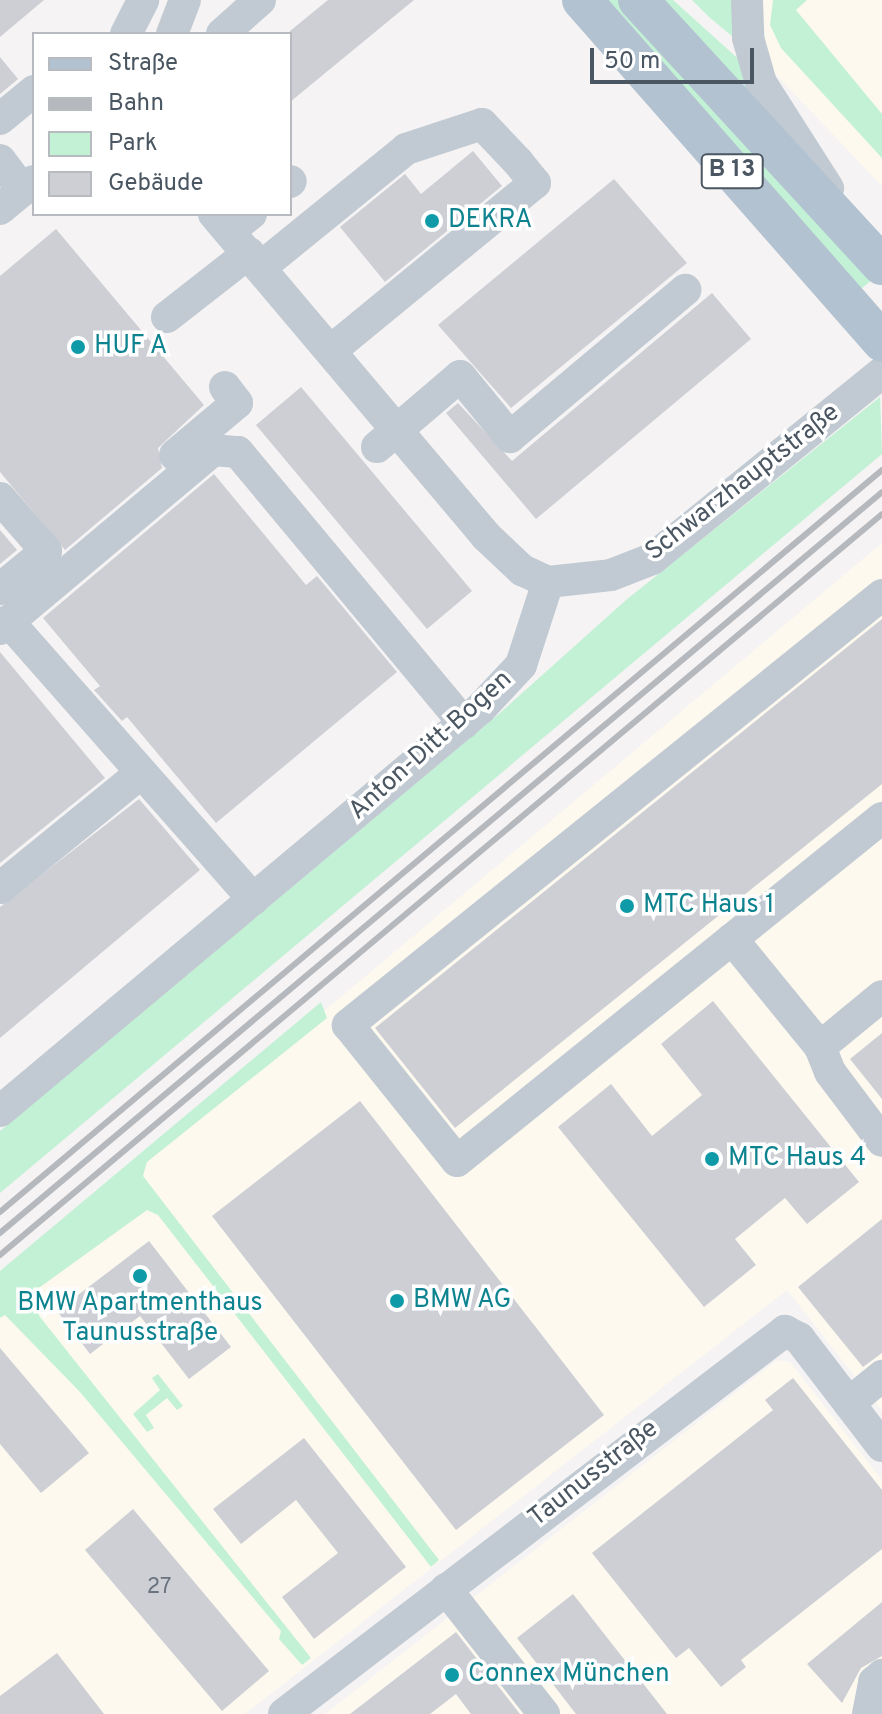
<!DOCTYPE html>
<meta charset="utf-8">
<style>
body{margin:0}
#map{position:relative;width:882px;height:1714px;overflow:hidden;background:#f5f3f3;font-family:Overpass,sans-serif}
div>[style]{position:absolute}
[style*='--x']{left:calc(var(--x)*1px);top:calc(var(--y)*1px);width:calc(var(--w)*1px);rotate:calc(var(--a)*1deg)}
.commercial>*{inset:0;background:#fdf9ef}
.green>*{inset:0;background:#c3f1d5}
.building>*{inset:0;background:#cdcfd5}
.minor>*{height:32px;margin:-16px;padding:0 16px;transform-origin:16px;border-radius:16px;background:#c1cad2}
.major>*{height:40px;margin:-20px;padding:0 20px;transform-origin:20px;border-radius:20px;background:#b3c2d1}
.rail>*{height:6px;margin:-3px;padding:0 3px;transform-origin:3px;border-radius:3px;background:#b5b8bd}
.dots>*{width:22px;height:22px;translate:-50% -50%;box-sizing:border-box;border:4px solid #fff;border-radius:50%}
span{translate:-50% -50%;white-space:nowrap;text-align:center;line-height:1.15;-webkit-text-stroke:7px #fff;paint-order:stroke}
.number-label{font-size:22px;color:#6b747e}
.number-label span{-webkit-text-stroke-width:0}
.shield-label span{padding:2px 6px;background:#fff;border:2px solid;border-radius:6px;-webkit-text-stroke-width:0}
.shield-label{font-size:24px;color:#4a5661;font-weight:700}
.culture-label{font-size:26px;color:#0d838f}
.left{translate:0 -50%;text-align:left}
.street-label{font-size:26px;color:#4a5661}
.legend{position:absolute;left:32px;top:32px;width:260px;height:184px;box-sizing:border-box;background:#fff;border:2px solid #b7bbc0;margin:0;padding:10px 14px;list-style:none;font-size:24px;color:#4a5661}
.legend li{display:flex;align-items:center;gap:16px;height:40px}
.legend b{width:40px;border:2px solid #b7bbc0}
.scale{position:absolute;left:590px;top:48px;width:164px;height:36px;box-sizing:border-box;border:4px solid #4a5661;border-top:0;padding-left:10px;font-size:24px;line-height:28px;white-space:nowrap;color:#4a5661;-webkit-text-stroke:6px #fff;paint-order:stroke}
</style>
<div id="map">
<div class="commercial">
<i style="clip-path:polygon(705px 0,882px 0,882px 186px)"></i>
<i style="clip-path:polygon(882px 543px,882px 1411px,787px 1290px,245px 1714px,0 1714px,0 1283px)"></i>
<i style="clip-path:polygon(777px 1360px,790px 1362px,882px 1480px,882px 1705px,872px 1714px,325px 1714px)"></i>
</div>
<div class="green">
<i style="clip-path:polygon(603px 0,621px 0,873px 279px,861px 289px)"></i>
<i style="clip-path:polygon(656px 0,673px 0,744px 64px,789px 148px)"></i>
<i style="clip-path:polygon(692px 0,736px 0,738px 41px,709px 17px)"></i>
<i style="clip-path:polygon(773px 0,807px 0,796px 10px,882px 114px,882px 158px,781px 48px,770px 25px)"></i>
<i style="clip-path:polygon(880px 397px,882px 454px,0 1193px,0 1131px,500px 713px,626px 600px)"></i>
<i style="clip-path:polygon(321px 1002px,327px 1018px,147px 1162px,143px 1176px,439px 1560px,431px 1567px,158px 1215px,147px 1210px,29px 1295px,40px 1317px,311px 1658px,302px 1665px,279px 1639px,281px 1631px,80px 1392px,5px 1315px,0 1318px,0 1271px)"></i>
<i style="clip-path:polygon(158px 1374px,183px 1406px,177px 1410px,167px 1398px,146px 1415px,154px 1428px,147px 1432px,133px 1414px,160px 1390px,152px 1378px)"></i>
</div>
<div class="building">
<i style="clip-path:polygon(0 0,44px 0,0 37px)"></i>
<i style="clip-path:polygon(328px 0,414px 0,290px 102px,290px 31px)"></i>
<i style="clip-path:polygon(0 57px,18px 79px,0 94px)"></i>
<i style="clip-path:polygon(473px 151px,502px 186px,385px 282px,340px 227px,405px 174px,421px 194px)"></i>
<i style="clip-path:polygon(614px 179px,687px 263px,511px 408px,438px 325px)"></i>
<i style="clip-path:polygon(56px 229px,204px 405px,158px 448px,162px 468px,65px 550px,0 472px,0 276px)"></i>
<i style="clip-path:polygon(712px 293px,751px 339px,536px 519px,446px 413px,458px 403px,512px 461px)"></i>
<i style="clip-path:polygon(301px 387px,472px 591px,427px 629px,256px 425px)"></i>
<i style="clip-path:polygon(214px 474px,306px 585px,317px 576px,397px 672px,216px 823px,127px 717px,122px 721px,94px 690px,100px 686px,43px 618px)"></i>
<i style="clip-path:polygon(0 530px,17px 550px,0 564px)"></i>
<i style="clip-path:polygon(882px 619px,882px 784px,455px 1128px,375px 1028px)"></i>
<i style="clip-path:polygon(0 652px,105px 778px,0 863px)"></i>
<i style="clip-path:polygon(139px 799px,200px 870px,0 1038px,0 907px)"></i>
<i style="clip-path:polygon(713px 1001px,859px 1182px,807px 1224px,785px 1198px,735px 1239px,756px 1265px,704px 1307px,558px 1127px,611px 1084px,652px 1136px,702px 1095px,661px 1044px)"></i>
<i style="clip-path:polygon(882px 1033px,882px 1099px,850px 1059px)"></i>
<i style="clip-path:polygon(360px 1101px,604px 1415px,456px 1530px,212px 1216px)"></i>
<i style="clip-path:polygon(882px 1219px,882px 1353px,863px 1367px,798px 1287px)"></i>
<i style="clip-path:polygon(149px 1241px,231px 1347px,189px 1379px,140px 1316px,90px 1354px,57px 1311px)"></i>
<i style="clip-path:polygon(0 1348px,89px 1453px,41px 1493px,0 1444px)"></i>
<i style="clip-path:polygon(793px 1378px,882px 1490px,882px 1549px,741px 1660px,746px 1667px,721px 1687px,689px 1648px,676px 1658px,592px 1553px,773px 1410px,765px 1400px)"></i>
<i style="clip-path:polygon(304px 1438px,406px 1567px,314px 1639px,282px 1597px,338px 1553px,296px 1500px,241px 1544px,213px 1509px)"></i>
<i style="clip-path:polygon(133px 1509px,269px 1671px,222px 1711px,85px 1550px)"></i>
<i style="clip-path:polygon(573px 1594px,598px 1626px,667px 1714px,576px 1714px,517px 1638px)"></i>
<i style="clip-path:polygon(882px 1602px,882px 1656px,861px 1668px,842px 1703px,807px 1664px)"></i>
<i style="clip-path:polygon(456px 1632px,520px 1714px,471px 1714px,456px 1694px,430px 1714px,350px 1714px)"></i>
<i style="clip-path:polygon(57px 1653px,104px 1714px,0 1714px,0 1696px)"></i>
</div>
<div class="minor">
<i style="--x:747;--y:0;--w:38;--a:88"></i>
<i style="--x:748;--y:38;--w:47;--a:73.9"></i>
<i style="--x:761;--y:83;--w:125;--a:57.5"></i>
<i style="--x:126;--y:34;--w:38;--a:-63"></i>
<i style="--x:172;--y:34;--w:36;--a:-69"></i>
<i style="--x:222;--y:34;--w:51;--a:-41.8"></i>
<i style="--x:0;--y:119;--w:44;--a:-39.5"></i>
<i style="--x:0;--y:160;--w:38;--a:53"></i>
<i style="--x:290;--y:182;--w:1;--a:-45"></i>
<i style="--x:0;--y:209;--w:44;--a:-39.5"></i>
<i style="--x:214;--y:214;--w:422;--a:49.8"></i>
<i style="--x:486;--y:536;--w:50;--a:43.4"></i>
<i style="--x:522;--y:570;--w:29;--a:25"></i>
<i style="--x:548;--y:582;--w:63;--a:-6.3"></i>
<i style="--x:611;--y:575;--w:44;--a:-21.3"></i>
<i style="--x:652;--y:559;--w:296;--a:-39"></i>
<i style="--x:229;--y:231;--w:28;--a:-38"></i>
<i style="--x:261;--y:267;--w:187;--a:-39.1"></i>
<i style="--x:406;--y:149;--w:80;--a:-18.2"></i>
<i style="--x:482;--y:124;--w:52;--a:46.5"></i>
<i style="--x:518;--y:162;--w:27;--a:51"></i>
<i style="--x:535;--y:183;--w:263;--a:140.6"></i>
<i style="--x:167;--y:317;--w:104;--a:-38"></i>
<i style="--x:377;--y:447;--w:109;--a:-40.5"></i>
<i style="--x:460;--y:376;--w:79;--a:50.7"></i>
<i style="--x:510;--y:437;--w:229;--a:-40"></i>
<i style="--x:175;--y:455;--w:81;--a:-40"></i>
<i style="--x:237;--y:403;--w:20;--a:-127"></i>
<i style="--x:0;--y:498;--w:70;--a:49"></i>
<i style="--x:46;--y:551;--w:60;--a:140.4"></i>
<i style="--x:882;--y:595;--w:686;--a:141.16"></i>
<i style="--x:348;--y:1025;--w:174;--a:51.3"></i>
<i style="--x:457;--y:1161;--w:546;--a:-38.91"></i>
<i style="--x:8;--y:621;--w:371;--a:48.6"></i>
<i style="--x:0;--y:629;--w:278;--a:-40"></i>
<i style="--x:213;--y:450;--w:25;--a:5"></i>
<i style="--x:238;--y:452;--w:353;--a:50.2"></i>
<i style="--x:0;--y:888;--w:182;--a:-39.2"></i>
<i style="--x:732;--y:939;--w:139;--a:50.8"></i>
<i style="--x:820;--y:1047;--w:27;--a:68"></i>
<i style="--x:830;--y:1072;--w:86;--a:53"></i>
<i style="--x:820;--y:1047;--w:80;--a:-39.4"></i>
<i style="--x:0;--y:1111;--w:626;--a:-39.95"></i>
<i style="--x:480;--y:709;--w:60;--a:-47"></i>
<i style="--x:521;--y:665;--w:87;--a:-72"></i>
<i style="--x:849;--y:1403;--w:43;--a:-39.3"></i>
<i style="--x:446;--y:1589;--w:159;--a:51.9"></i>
<i style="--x:284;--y:1714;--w:631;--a:-37.4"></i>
<i style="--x:785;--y:1331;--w:16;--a:27"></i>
<i style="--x:799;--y:1338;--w:136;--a:52.5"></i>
<i style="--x:868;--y:1714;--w:33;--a:-79"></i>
<i style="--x:874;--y:1682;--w:11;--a:-41"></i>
</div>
<div class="major">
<i style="--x:582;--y:0;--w:455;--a:48.7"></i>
<i style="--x:638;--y:0;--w:360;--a:47.4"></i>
</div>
<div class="rail">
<i style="--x:0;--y:1212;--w:1153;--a:-40.07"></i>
<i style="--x:0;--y:1233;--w:1152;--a:-40.03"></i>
<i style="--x:0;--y:1255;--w:1152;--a:-40.03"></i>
</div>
<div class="dots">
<i style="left:432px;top:221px;background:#0f9aa8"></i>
<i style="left:78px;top:347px;background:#0f9aa8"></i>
<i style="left:627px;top:906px;background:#0f9aa8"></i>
<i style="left:712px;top:1159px;background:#0f9aa8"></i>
<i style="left:140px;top:1276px;background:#0f9aa8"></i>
<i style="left:397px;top:1301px;background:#0f9aa8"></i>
<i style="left:452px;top:1675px;background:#0f9aa8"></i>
</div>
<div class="number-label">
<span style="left:159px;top:1588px">27</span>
</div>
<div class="shield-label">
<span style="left:732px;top:171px">B 13</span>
</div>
<div class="culture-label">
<span class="left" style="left:448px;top:221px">DEKRA</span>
<span class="left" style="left:94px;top:347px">HUF A</span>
<span class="left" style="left:643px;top:906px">MTC Haus 1</span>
<span class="left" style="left:728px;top:1159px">MTC Haus 4</span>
<span class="left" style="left:413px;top:1301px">BMW AG</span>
<span style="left:140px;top:1319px">BMW Apartmenthaus<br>Taunusstraße</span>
<span class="left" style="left:468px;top:1675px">Connex München</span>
</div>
<div class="street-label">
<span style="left:743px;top:483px;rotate:-38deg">Schwarzhauptstraße</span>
<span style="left:431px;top:746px;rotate:-42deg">Anton-Ditt-Bogen</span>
<span style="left:594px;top:1474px;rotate:-38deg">Taunusstraße</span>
</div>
<ul class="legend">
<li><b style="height:10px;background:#b3c2d1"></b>Straße</li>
<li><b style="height:10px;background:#b5b8bd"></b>Bahn</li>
<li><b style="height:22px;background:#c3f1d5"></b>Park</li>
<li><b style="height:22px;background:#cdcfd5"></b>Gebäude</li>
</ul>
<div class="scale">50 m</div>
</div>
